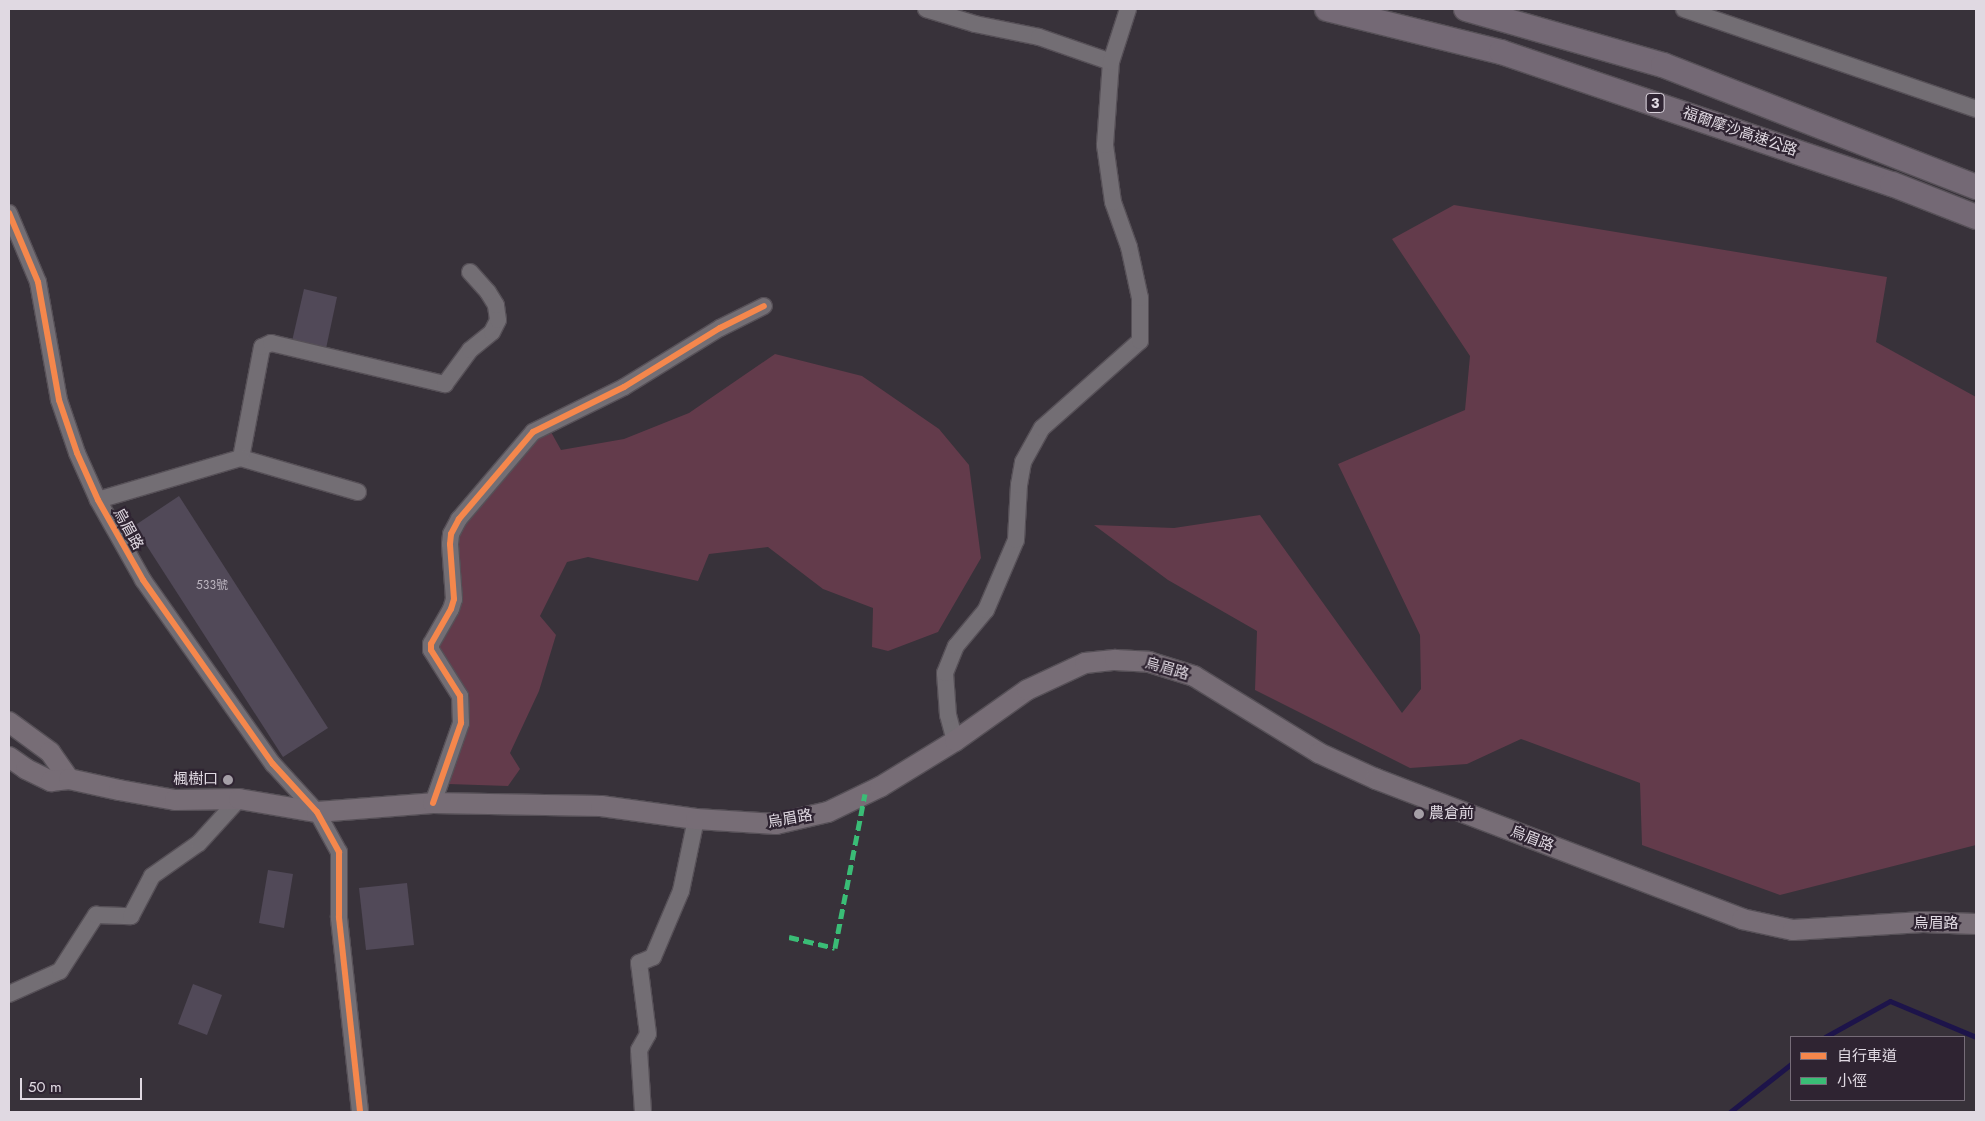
<!DOCTYPE html>
<meta charset="utf-8">
<style>
body{margin:0}
#map{position:relative;width:1985px;height:1121px;overflow:hidden;background:#38323a;font-family:Jost,"Noto Sans TC",sans-serif}
div>[style]{position:absolute}
[style*='--x']{left:calc(var(--x)*1px);top:calc(var(--y)*1px);width:calc(var(--w)*1px);rotate:calc(var(--a)*1deg)}
.green>*{inset:0;background:#633b4b}
.stream>*{height:5px;margin:-2.5px;padding:0 2.5px;transform-origin:2.5px;border-radius:2.5px;background:#1d144a}
.building>*{inset:0;background:#514958}
.roads{filter:drop-shadow(1px 0 #565057) drop-shadow(-1px 0 #565057) drop-shadow(0 1px #565057) drop-shadow(0 -1px #565057)}
.minor>*{height:16px;margin:-8px;padding:0 8px;transform-origin:8px;border-radius:8px;background:#736e74}
.major>*{height:20px;margin:-10px;padding:0 10px;transform-origin:10px;border-radius:10px;background:#776d76}
.highway>*{height:24px;margin:-12px;padding:0 12px;transform-origin:12px;border-radius:12px;background:#746975}
.quiet>*{height:5px;margin-top:-2.5px;transform-origin:0;background:repeating-linear-gradient(90deg,#3abd76 0 10px,transparent 0 15px)}
.cycleway>*{height:6px;margin:-3px;padding:0 3px;transform-origin:3px;border-radius:3px;background:#f5874c}
.dots>*{width:14px;height:14px;translate:-50% -50%;box-sizing:border-box;border:2px solid #2f2432;border-radius:50%}
span{translate:-50% -50%;white-space:nowrap;text-align:center;line-height:1.15;-webkit-text-stroke:4.5px #2f2432;paint-order:stroke}
.number-label{font-size:12px;color:#bcb5c0}
.number-label span{-webkit-text-stroke-width:0}
.shield-label span{padding:1px 4px;background:#2f2432;border:1px solid;border-radius:4px;-webkit-text-stroke-width:0}
.shield-label{font-size:14px;color:#e0d9e2;font-weight:700}
.street-label{font-size:15px;color:#e0d9e2}
.poi-label{font-size:15px;color:#e0d9e2}
.right{translate:-100% -50%;text-align:right}
.left{translate:0 -50%;text-align:left}
.frame{position:absolute;inset:0;border:10px solid #e0d9e2;pointer-events:none}
.legend{position:absolute;left:1790px;top:1036px;width:175px;height:65px;box-sizing:border-box;background:#2f2432;border:1px solid #766c78;margin:0;padding:6px 9px;list-style:none;font-size:15px;color:#e0d9e2}
.legend li{display:flex;align-items:center;gap:10px;height:25px}
.legend b{width:25px;border:1px solid #766c78}
.scale{position:absolute;left:20px;top:1078px;width:122px;height:22px;box-sizing:border-box;border:2px solid #e0d9e2;border-top:0;padding-left:6px;font-size:15px;line-height:18px;white-space:nowrap;color:#e0d9e2;-webkit-text-stroke:4px #2f2432;paint-order:stroke}
</style>
<div id="map">
<div class="green">
<i style="clip-path:polygon(1454px 205px,1887px 277px,1876px 342px,1976px 397px,1976px 845px,1780px 895px,1642px 845px,1640px 783px,1521px 739px,1467px 764px,1410px 768px,1255px 690px,1257px 631px,1168px 580px,1094px 525px,1174px 528px,1260px 515px,1402px 713px,1421px 689px,1420px 635px,1338px 464px,1465px 410px,1470px 356px,1392px 239px)"></i>
<i style="clip-path:polygon(775px 354px,862px 376px,939px 429px,969px 465px,981px 558px,938px 632px,888px 651px,872px 647px,873px 608px,823px 589px,768px 547px,709px 554px,698px 581px,588px 557px,567px 562px,540px 616px,556px 635px,539px 691px,510px 753px,520px 769px,508px 786px,448px 784px,468px 700px,434px 647px,454px 608px,458px 514px,546px 423px,561px 450px,624px 439px,689px 413px)"></i>
</div>
<div class="stream">
<i style="--x:1825;--y:1037;--w:74;--a:-29"></i>
<i style="--x:1890;--y:1001;--w:93;--a:22.7"></i>
<i style="--x:1730;--y:1112;--w:78;--a:-38.2"></i>
</div>
<div class="building">
<i style="clip-path:polygon(304px 289px,337px 297px,324px 358px,290px 350px)"></i>
<i style="clip-path:polygon(179px 496px,328px 728px,283px 757px,134px 526px)"></i>
<i style="clip-path:polygon(268px 870px,293px 874px,284px 928px,259px 923px)"></i>
<i style="clip-path:polygon(407px 883px,414px 945px,366px 950px,359px 888px)"></i>
<i style="clip-path:polygon(193px 984px,222px 995px,207px 1035px,178px 1024px)"></i>
</div>
<div class="roads">
<div class="minor">
<i style="--x:926;--y:9;--w:51;--a:17"></i>
<i style="--x:975;--y:24;--w:65;--a:11.5"></i>
<i style="--x:1039;--y:37;--w:76;--a:19.1"></i>
<i style="--x:1684;--y:9;--w:309;--a:18.9"></i>
<i style="--x:9;--y:213;--w:75;--a:67.2"></i>
<i style="--x:38;--y:282;--w:120;--a:79.9"></i>
<i style="--x:59;--y:400;--w:56;--a:71.2"></i>
<i style="--x:77;--y:453;--w:51;--a:65.9"></i>
<i style="--x:98;--y:500;--w:92;--a:60.6"></i>
<i style="--x:143;--y:580;--w:225;--a:54.8"></i>
<i style="--x:273;--y:764;--w:65;--a:47.5"></i>
<i style="--x:317;--y:812;--w:46;--a:61.2"></i>
<i style="--x:339;--y:852;--w:66;--a:90"></i>
<i style="--x:339;--y:918;--w:195;--a:83.8"></i>
<i style="--x:358;--y:492;--w:122;--a:-163.8"></i>
<i style="--x:241;--y:458;--w:113;--a:-79.3"></i>
<i style="--x:262;--y:347;--w:10;--a:-24"></i>
<i style="--x:271;--y:343;--w:179;--a:13.3"></i>
<i style="--x:445;--y:384;--w:42;--a:-53.7"></i>
<i style="--x:470;--y:350;--w:28;--a:-39"></i>
<i style="--x:492;--y:332;--w:13;--a:-63"></i>
<i style="--x:498;--y:320;--w:15;--a:-98"></i>
<i style="--x:496;--y:305;--w:15;--a:-122"></i>
<i style="--x:488;--y:292;--w:27;--a:-132"></i>
<i style="--x:98;--y:500;--w:149;--a:-16.4"></i>
<i style="--x:955;--y:741;--w:27;--a:-105"></i>
<i style="--x:948;--y:715;--w:42;--a:-94.1"></i>
<i style="--x:945;--y:673;--w:29;--a:-68"></i>
<i style="--x:956;--y:646;--w:47;--a:-50.2"></i>
<i style="--x:986;--y:610;--w:76;--a:-66.8"></i>
<i style="--x:1016;--y:540;--w:55;--a:-86.9"></i>
<i style="--x:1019;--y:485;--w:23;--a:-80"></i>
<i style="--x:1023;--y:462;--w:39;--a:-61"></i>
<i style="--x:1042;--y:428;--w:131;--a:-41.6"></i>
<i style="--x:1140;--y:341;--w:43;--a:-90"></i>
<i style="--x:1140;--y:298;--w:52;--a:-102.2"></i>
<i style="--x:1129;--y:247;--w:48;--a:-109.6"></i>
<i style="--x:1113;--y:202;--w:58;--a:-98"></i>
<i style="--x:1105;--y:145;--w:83;--a:-85.9"></i>
<i style="--x:1111;--y:62;--w:56;--a:-72.2"></i>
<i style="--x:433;--y:803;--w:85;--a:-70.7"></i>
<i style="--x:461;--y:723;--w:27;--a:-92"></i>
<i style="--x:460;--y:696;--w:54;--a:-122.2"></i>
<i style="--x:431;--y:650;--w:6;--a:-90"></i>
<i style="--x:431;--y:644;--w:40;--a:-60.3"></i>
<i style="--x:451;--y:609;--w:10;--a:-73"></i>
<i style="--x:454;--y:599;--w:55;--a:-94.2"></i>
<i style="--x:450;--y:544;--w:10;--a:-84"></i>
<i style="--x:451;--y:534;--w:17;--a:-62"></i>
<i style="--x:459;--y:519;--w:114;--a:-49.6"></i>
<i style="--x:533;--y:432;--w:102;--a:-26.3"></i>
<i style="--x:624;--y:387;--w:113;--a:-31.6"></i>
<i style="--x:720;--y:328;--w:49;--a:-26.6"></i>
<i style="--x:9;--y:994;--w:56;--a:-24.3"></i>
<i style="--x:60;--y:971;--w:67;--a:-57.3"></i>
<i style="--x:96;--y:915;--w:35;--a:2"></i>
<i style="--x:131;--y:916;--w:45;--a:-62.3"></i>
<i style="--x:152;--y:876;--w:57;--a:-35.1"></i>
<i style="--x:199;--y:843;--w:59;--a:-47.7"></i>
<i style="--x:643;--y:1112;--w:62;--a:-93.7"></i>
<i style="--x:639;--y:1050;--w:18;--a:-61"></i>
<i style="--x:648;--y:1034;--w:72;--a:-97.2"></i>
<i style="--x:639;--y:963;--w:15;--a:-23"></i>
<i style="--x:653;--y:957;--w:72;--a:-67"></i>
<i style="--x:681;--y:891;--w:74;--a:-78.2"></i>
</div>
<div class="major">
<i style="--x:9;--y:722;--w:51;--a:36.2"></i>
<i style="--x:50;--y:752;--w:33;--a:55"></i>
<i style="--x:9;--y:757;--w:21;--a:35"></i>
<i style="--x:26;--y:769;--w:28;--a:26"></i>
<i style="--x:51;--y:781;--w:18;--a:-6"></i>
<i style="--x:69;--y:779;--w:51;--a:12.4"></i>
<i style="--x:119;--y:790;--w:57;--a:10.1"></i>
<i style="--x:175;--y:800;--w:64;--a:-0.9"></i>
<i style="--x:239;--y:799;--w:79;--a:9.5"></i>
<i style="--x:317;--y:812;--w:116;--a:-4.4"></i>
<i style="--x:433;--y:803;--w:168;--a:1"></i>
<i style="--x:601;--y:806;--w:96;--a:7.8"></i>
<i style="--x:696;--y:819;--w:80;--a:3.6"></i>
<i style="--x:776;--y:824;--w:53;--a:-13"></i>
<i style="--x:828;--y:812;--w:58;--a:-25.7"></i>
<i style="--x:880;--y:787;--w:88;--a:-31.5"></i>
<i style="--x:955;--y:741;--w:88;--a:-35.3"></i>
<i style="--x:1027;--y:690;--w:64;--a:-25"></i>
<i style="--x:1085;--y:663;--w:30;--a:-6"></i>
<i style="--x:1115;--y:660;--w:34;--a:3"></i>
<i style="--x:1149;--y:662;--w:47;--a:17.3"></i>
<i style="--x:1194;--y:676;--w:147;--a:31.6"></i>
<i style="--x:1319;--y:753;--w:63;--a:24.5"></i>
<i style="--x:1376;--y:779;--w:392;--a:20.9"></i>
<i style="--x:1742;--y:919;--w:52;--a:12.2"></i>
<i style="--x:1793;--y:930;--w:130;--a:-3.5"></i>
<i style="--x:1923;--y:922;--w:53;--a:2.2"></i>
</div>
<div class="highway">
<i style="--x:1327;--y:9;--w:179;--a:13.9"></i>
<i style="--x:1501;--y:52;--w:413;--a:18.7"></i>
<i style="--x:1892;--y:184;--w:90;--a:21.4"></i>
<i style="--x:1466;--y:9;--w:205;--a:15.9"></i>
<i style="--x:1663;--y:65;--w:336;--a:21.3"></i>
</div>
</div>
<div class="quiet">
<i style="--x:789;--y:937;--w:47;--a:13.4"></i>
<i style="--x:835;--y:948;--w:157;--a:-79"></i>
</div>
<div class="cycleway">
<i style="--x:9;--y:213;--w:75;--a:67.2"></i>
<i style="--x:38;--y:282;--w:120;--a:79.9"></i>
<i style="--x:59;--y:400;--w:56;--a:71.2"></i>
<i style="--x:77;--y:453;--w:51;--a:65.9"></i>
<i style="--x:98;--y:500;--w:92;--a:60.6"></i>
<i style="--x:143;--y:580;--w:225;--a:54.8"></i>
<i style="--x:273;--y:764;--w:65;--a:47.5"></i>
<i style="--x:317;--y:812;--w:46;--a:61.2"></i>
<i style="--x:339;--y:852;--w:66;--a:90"></i>
<i style="--x:339;--y:918;--w:195;--a:83.8"></i>
<i style="--x:433;--y:803;--w:85;--a:-70.7"></i>
<i style="--x:461;--y:723;--w:27;--a:-92"></i>
<i style="--x:460;--y:696;--w:54;--a:-122.2"></i>
<i style="--x:431;--y:650;--w:6;--a:-90"></i>
<i style="--x:431;--y:644;--w:40;--a:-60.3"></i>
<i style="--x:451;--y:609;--w:10;--a:-73"></i>
<i style="--x:454;--y:599;--w:55;--a:-94.2"></i>
<i style="--x:450;--y:544;--w:10;--a:-84"></i>
<i style="--x:451;--y:534;--w:17;--a:-62"></i>
<i style="--x:459;--y:519;--w:114;--a:-49.6"></i>
<i style="--x:533;--y:432;--w:102;--a:-26.3"></i>
<i style="--x:624;--y:387;--w:113;--a:-31.6"></i>
<i style="--x:720;--y:328;--w:49;--a:-26.6"></i>
</div>
<div class="dots">
<i style="left:228px;top:780px;background:#a59fa7"></i>
<i style="left:1419px;top:814px;background:#a59fa7"></i>
</div>
<div class="number-label">
<span style="left:212px;top:586px">533號</span>
</div>
<div class="shield-label">
<span style="left:1655px;top:103px">3</span>
</div>
<div class="street-label">
<span style="left:1740px;top:132px;rotate:19deg">福爾摩沙高速公路</span>
<span style="left:128px;top:529px;rotate:61deg">烏眉路</span>
<span style="left:1167px;top:669px;rotate:16deg">烏眉路</span>
<span style="left:790px;top:819px;rotate:-10deg">烏眉路</span>
<span style="left:1532px;top:839px;rotate:21deg">烏眉路</span>
<span style="left:1936px;top:924px">烏眉路</span>
</div>
<div class="poi-label">
<span class="right" style="left:218px;top:780px">楓樹口</span>
<span class="left" style="left:1429px;top:814px">農倉前</span>
</div>
<div class="frame"></div>
<ul class="legend">
<li><b style="height:6px;background:#f5874c"></b>自行車道</li>
<li><b style="height:6px;background:#3abd76"></b>小徑</li>
</ul>
<div class="scale">50 m</div>
</div>
